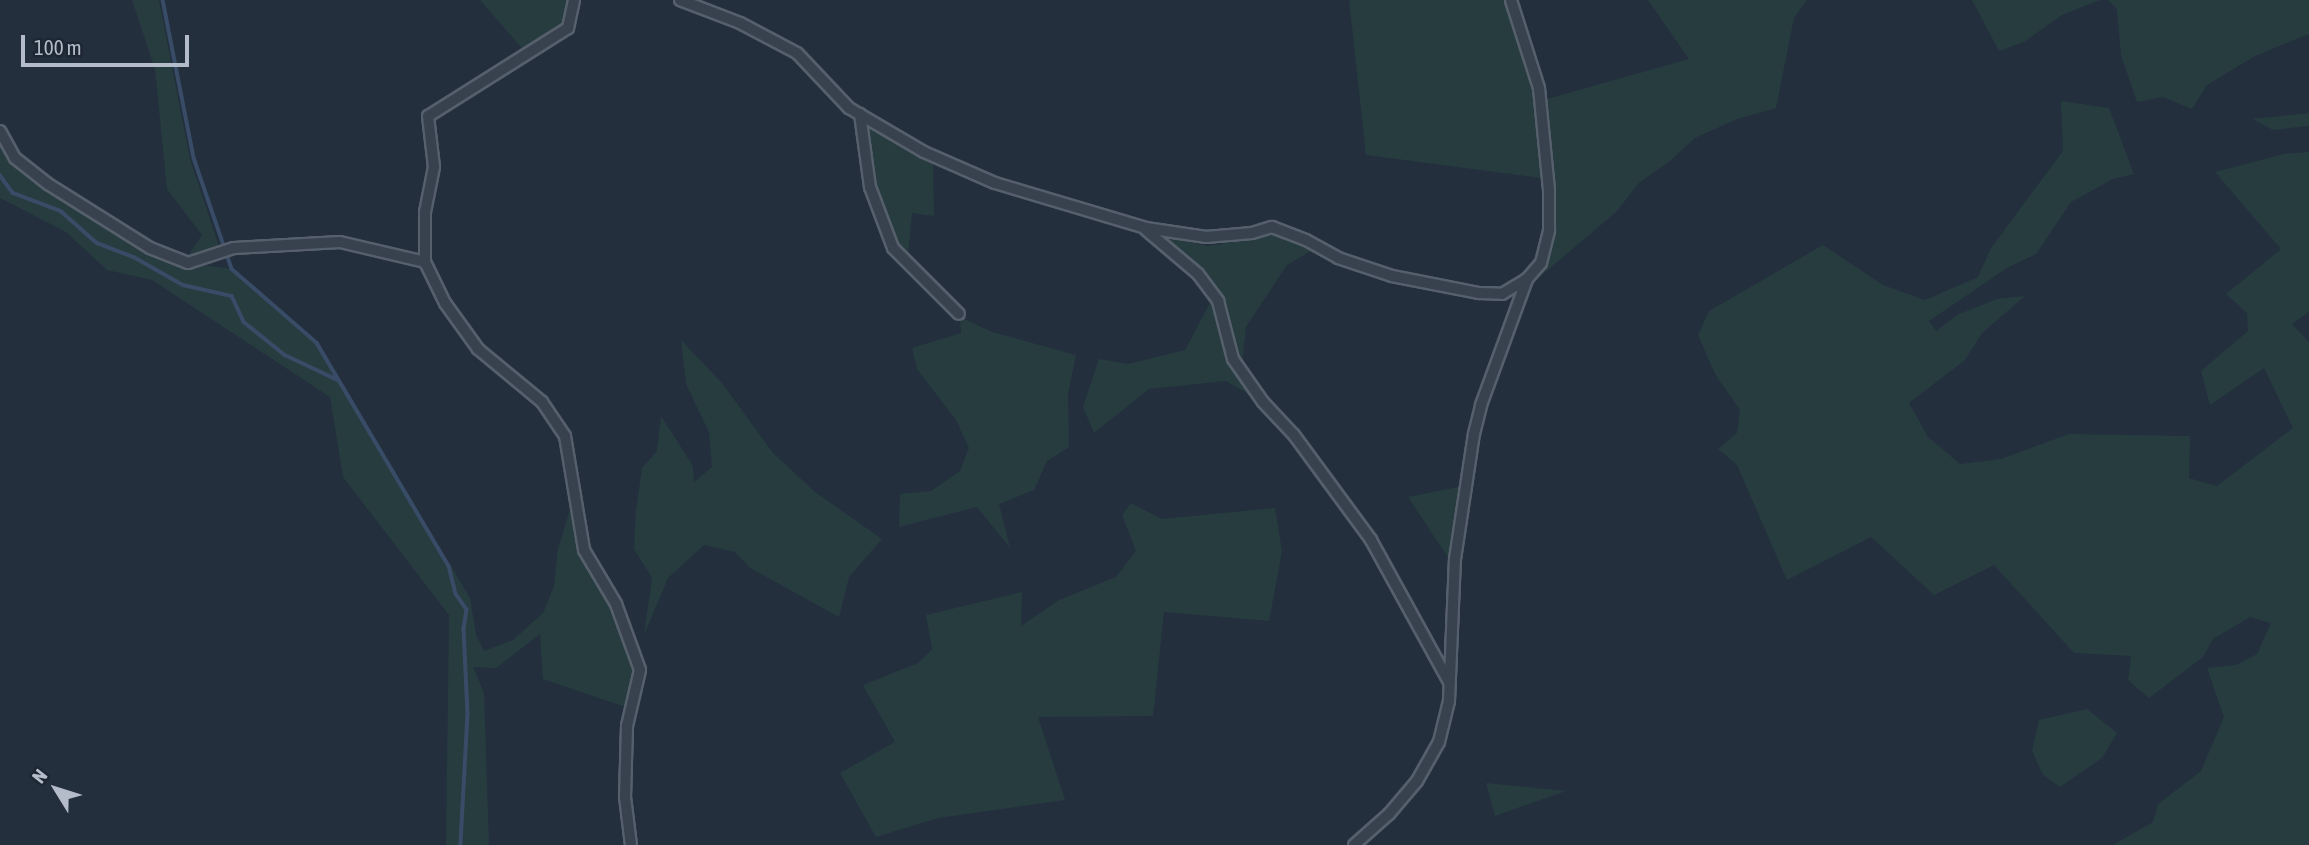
<!DOCTYPE html>
<style>
body{margin:0}
#map{position:relative;width:2309px;height:845px;overflow:hidden;background:#242f3e;font-family:"Asap Condensed",sans-serif}
div>[style]{position:absolute}
[style*='--x']{left:calc(var(--x)*1px);top:calc(var(--y)*1px);width:calc(var(--w)*1px);rotate:calc(var(--a)*1deg)}
.green>*{inset:0;background:#263c3f}
.stream>*{height:3.5px;margin:-1.75px;padding:0 1.75px;transform-origin:1.75px;border-radius:1.75px;background:#394c67}
.roads{filter:drop-shadow(2px 0 #565f6c) drop-shadow(-2px 0 #565f6c) drop-shadow(0 2px #565f6c) drop-shadow(0 -2px #565f6c)}
.minor>*{height:10px;margin:-5px;padding:0 5px;transform-origin:5px;border-radius:5px;background:#38414e}
span{translate:-50% -50%;white-space:nowrap;text-align:center;line-height:1.15;-webkit-text-stroke:7px #1d2633;paint-order:stroke}
.north{position:absolute;left:21px;top:754px;width:70px;height:70px;-webkit-text-stroke:5px #1d2633;paint-order:stroke;rotate:308deg;font-size:19px;font-weight:700;line-height:28px;text-align:center;color:#b4bcc9}
.north::after{content:'';display:block;margin:auto;width:24px;height:32px;background:#b4bcc9;clip-path:polygon(50% 0,100% 100%,50% 72%,0 100%)}
.scale{position:absolute;left:21px;top:35px;width:168px;height:32px;box-sizing:border-box;border:4px solid #b4bcc9;border-top:0;padding-left:9px;font-size:21px;line-height:24px;white-space:nowrap;color:#b4bcc9;-webkit-text-stroke:5px #1d2633;paint-order:stroke}
</style>
<div id="map">
<div class="green">
<i style="clip-path:polygon(132px 0,159px 0,190px 159px,219px 246px,187px 257px,202px 235px,167px 189px,155px 69px)"></i>
<i style="clip-path:polygon(480px 0,570px 0,568px 28px,526px 53px)"></i>
<i style="clip-path:polygon(1349px 0,1505px 0,1533px 90px,1541px 178px,1366px 155px)"></i>
<i style="clip-path:polygon(1648px 0,1807px 0,1794px 18px,1776px 108px,1737px 119px,1695px 138px,1670px 161px,1639px 183px,1616px 212px,1536px 280px,1545px 260px,1547px 99px,1689px 59px)"></i>
<i style="clip-path:polygon(1972px 0,2100px 0,2062px 15px,2024px 42px,1999px 51px)"></i>
<i style="clip-path:polygon(2108px 0,2309px 0,2309px 34px,2255px 56px,2207px 85px,2192px 109px,2163px 97px,2137px 102px,2121px 55px,2117px 9px)"></i>
<i style="clip-path:polygon(2061px 101px,2109px 108px,2134px 174px,2113px 179px,2071px 202px,2036px 254px,2007px 268px,1929px 321px,1936px 331px,1957px 315px,1997px 299px,2025px 296px,1982px 333px,1965px 360px,1909px 403px,1928px 437px,1960px 464px,2001px 459px,2069px 434px,2190px 436px,2189px 478px,2217px 486px,2293px 428px,2264px 368px,2210px 405px,2201px 371px,2248px 331px,2247px 313px,2226px 294px,2281px 249px,2215px 172px,2284px 154px,2309px 152px,2309px 312px,2292px 324px,2309px 342px,2309px 845px,2113px 845px,2153px 822px,2158px 804px,2201px 771px,2224px 717px,2207px 668px,2236px 665px,2257px 654px,2271px 623px,2250px 617px,2213px 639px,2203px 657px,2149px 698px,2128px 680px,2131px 656px,2074px 653px,1994px 565px,1934px 595px,1871px 537px,1787px 580px,1737px 465px,1718px 449px,1737px 433px,1740px 410px,1715px 374px,1698px 335px,1709px 311px,1823px 245px,1883px 285px,1925px 300px,1978px 277px,1991px 248px,2063px 151px)"></i>
<i style="clip-path:polygon(2309px 113px,2309px 126px,2273px 130px,2253px 119px)"></i>
<i style="clip-path:polygon(866px 123px,933px 162px,934px 216px,912px 213px,908px 256px,898px 245px,876px 187px)"></i>
<i style="clip-path:polygon(0 137px,15px 158px,97px 213px,188px 263px,232px 269px,317px 343px,470px 598px,476px 635px,484px 651px,513px 640px,543px 613px,554px 586px,558px 549px,575px 493px,584px 550px,616px 604px,640px 670px,631px 709px,543px 679px,540px 634px,496px 668px,473px 667px,484px 693px,489px 845px,446px 845px,449px 615px,343px 477px,330px 397px,152px 280px,107px 270px,66px 232px,0 198px)"></i>
<i style="clip-path:polygon(1272px 231px,1314px 249px,1287px 265px,1246px 327px,1242px 365px,1200px 272px,1166px 237px,1207px 246px,1253px 239px)"></i>
<i style="clip-path:polygon(1211px 301px,1229px 362px,1254px 397px,1226px 381px,1149px 389px,1094px 433px,1083px 407px,1099px 359px,1128px 364px,1185px 350px)"></i>
<i style="clip-path:polygon(960px 317px,992px 332px,1076px 355px,1068px 394px,1069px 447px,1047px 461px,1034px 490px,999px 504px,1010px 548px,977px 507px,899px 527px,900px 494px,931px 491px,960px 471px,969px 448px,956px 420px,917px 369px,912px 348px,961px 333px)"></i>
<i style="clip-path:polygon(681px 340px,722px 383px,773px 453px,815px 492px,882px 539px,849px 577px,839px 617px,750px 568px,735px 552px,704px 545px,668px 578px,644px 635px,652px 578px,634px 549px,636px 510px,642px 468px,657px 451px,661px 416px,693px 466px,694px 482px,712px 467px,709px 432px,686px 384px)"></i>
<i style="clip-path:polygon(1468px 485px,1455px 568px,1408px 497px)"></i>
<i style="clip-path:polygon(1131px 503px,1162px 519px,1275px 508px,1282px 551px,1269px 621px,1164px 612px,1153px 716px,1038px 717px,1065px 800px,938px 818px,876px 837px,840px 773px,895px 742px,863px 685px,918px 663px,932px 649px,926px 615px,1022px 592px,1021px 626px,1059px 600px,1116px 577px,1136px 551px,1122px 515px)"></i>
<i style="clip-path:polygon(2087px 709px,2117px 733px,2102px 758px,2060px 787px,2043px 775px,2032px 751px,2039px 720px)"></i>
<i style="clip-path:polygon(1486px 783px,1566px 791px,1495px 816px)"></i>
</div>
<div class="stream">
<i style="--x:163;--y:0;--w:161;--a:78.9"></i>
<i style="--x:194;--y:158;--w:117;--a:71.1"></i>
<i style="--x:232;--y:269;--w:113;--a:41"></i>
<i style="--x:317;--y:343;--w:259;--a:59.4"></i>
<i style="--x:449;--y:566;--w:29;--a:76"></i>
<i style="--x:456;--y:594;--w:19;--a:55"></i>
<i style="--x:467;--y:610;--w:19;--a:99"></i>
<i style="--x:464;--y:629;--w:85;--a:87.3"></i>
<i style="--x:468;--y:714;--w:131;--a:93.1"></i>
<i style="--x:0;--y:175;--w:22;--a:54"></i>
<i style="--x:13;--y:193;--w:51;--a:20.6"></i>
<i style="--x:61;--y:211;--w:48;--a:41.6"></i>
<i style="--x:97;--y:243;--w:40;--a:21"></i>
<i style="--x:134;--y:257;--w:56;--a:29.7"></i>
<i style="--x:183;--y:285;--w:50;--a:12.7"></i>
<i style="--x:232;--y:296;--w:29;--a:65"></i>
<i style="--x:244;--y:322;--w:53;--a:38.8"></i>
<i style="--x:285;--y:355;--w:59;--a:25.3"></i>
</div>
<div class="roads">
<div class="minor">
<i style="--x:574;--y:0;--w:29;--a:102"></i>
<i style="--x:568;--y:28;--w:165;--a:147.8"></i>
<i style="--x:428;--y:116;--w:51;--a:83.3"></i>
<i style="--x:434;--y:167;--w:46;--a:101.3"></i>
<i style="--x:425;--y:212;--w:50;--a:90"></i>
<i style="--x:425;--y:262;--w:46;--a:64"></i>
<i style="--x:445;--y:303;--w:57;--a:54.3"></i>
<i style="--x:478;--y:349;--w:83;--a:39.6"></i>
<i style="--x:542;--y:402;--w:41;--a:55.9"></i>
<i style="--x:565;--y:436;--w:116;--a:80.5"></i>
<i style="--x:584;--y:550;--w:63;--a:59.3"></i>
<i style="--x:616;--y:604;--w:70;--a:70"></i>
<i style="--x:640;--y:670;--w:57;--a:103.1"></i>
<i style="--x:627;--y:726;--w:71;--a:91.6"></i>
<i style="--x:625;--y:797;--w:48;--a:82.9"></i>
<i style="--x:680;--y:0;--w:64;--a:21"></i>
<i style="--x:740;--y:23;--w:64;--a:27.8"></i>
<i style="--x:797;--y:53;--w:76;--a:46.6"></i>
<i style="--x:849;--y:108;--w:87;--a:30.4"></i>
<i style="--x:924;--y:152;--w:77;--a:23.6"></i>
<i style="--x:995;--y:183;--w:158;--a:16.6"></i>
<i style="--x:1146;--y:228;--w:61;--a:8.5"></i>
<i style="--x:1206;--y:237;--w:46;--a:-5"></i>
<i style="--x:1252;--y:233;--w:21;--a:-17"></i>
<i style="--x:1272;--y:227;--w:36;--a:21"></i>
<i style="--x:1306;--y:240;--w:37;--a:29"></i>
<i style="--x:1338;--y:258;--w:57;--a:18.4"></i>
<i style="--x:1392;--y:276;--w:89;--a:11.1"></i>
<i style="--x:1479;--y:293;--w:23;--a:2"></i>
<i style="--x:1502;--y:294;--w:29;--a:-31"></i>
<i style="--x:1527;--y:279;--w:21;--a:-49"></i>
<i style="--x:1541;--y:263;--w:34;--a:-76"></i>
<i style="--x:1549;--y:230;--w:40;--a:-90"></i>
<i style="--x:1549;--y:190;--w:102;--a:-95.6"></i>
<i style="--x:1539;--y:88;--w:92;--a:-107.7"></i>
<i style="--x:860;--y:114;--w:74;--a:82.2"></i>
<i style="--x:870;--y:187;--w:65;--a:69.3"></i>
<i style="--x:893;--y:248;--w:93;--a:45"></i>
<i style="--x:0;--y:131;--w:31;--a:61"></i>
<i style="--x:15;--y:158;--w:42;--a:38.2"></i>
<i style="--x:48;--y:184;--w:120;--a:32.1"></i>
<i style="--x:150;--y:248;--w:41;--a:21.5"></i>
<i style="--x:188;--y:263;--w:48;--a:-18.1"></i>
<i style="--x:234;--y:248;--w:106;--a:-3.2"></i>
<i style="--x:340;--y:242;--w:87;--a:13.2"></i>
<i style="--x:1146;--y:230;--w:68;--a:40.2"></i>
<i style="--x:1198;--y:274;--w:34;--a:53"></i>
<i style="--x:1218;--y:301;--w:60;--a:75.5"></i>
<i style="--x:1233;--y:359;--w:52;--a:55.1"></i>
<i style="--x:1263;--y:402;--w:45;--a:46.8"></i>
<i style="--x:1294;--y:435;--w:130;--a:53.7"></i>
<i style="--x:1371;--y:540;--w:162;--a:61.2"></i>
<i style="--x:1354;--y:845;--w:47;--a:-41.5"></i>
<i style="--x:1389;--y:814;--w:43;--a:-49.7"></i>
<i style="--x:1417;--y:781;--w:45;--a:-60.6"></i>
<i style="--x:1439;--y:742;--w:42;--a:-76.3"></i>
<i style="--x:1449;--y:701;--w:142;--a:-87.6"></i>
<i style="--x:1455;--y:559;--w:126;--a:-81.4"></i>
<i style="--x:1474;--y:434;--w:30;--a:-76"></i>
<i style="--x:1481;--y:405;--w:134;--a:-69.9"></i>
</div>
</div>
<div class="north">N</div>
<div class="scale">100 m</div>
</div>
